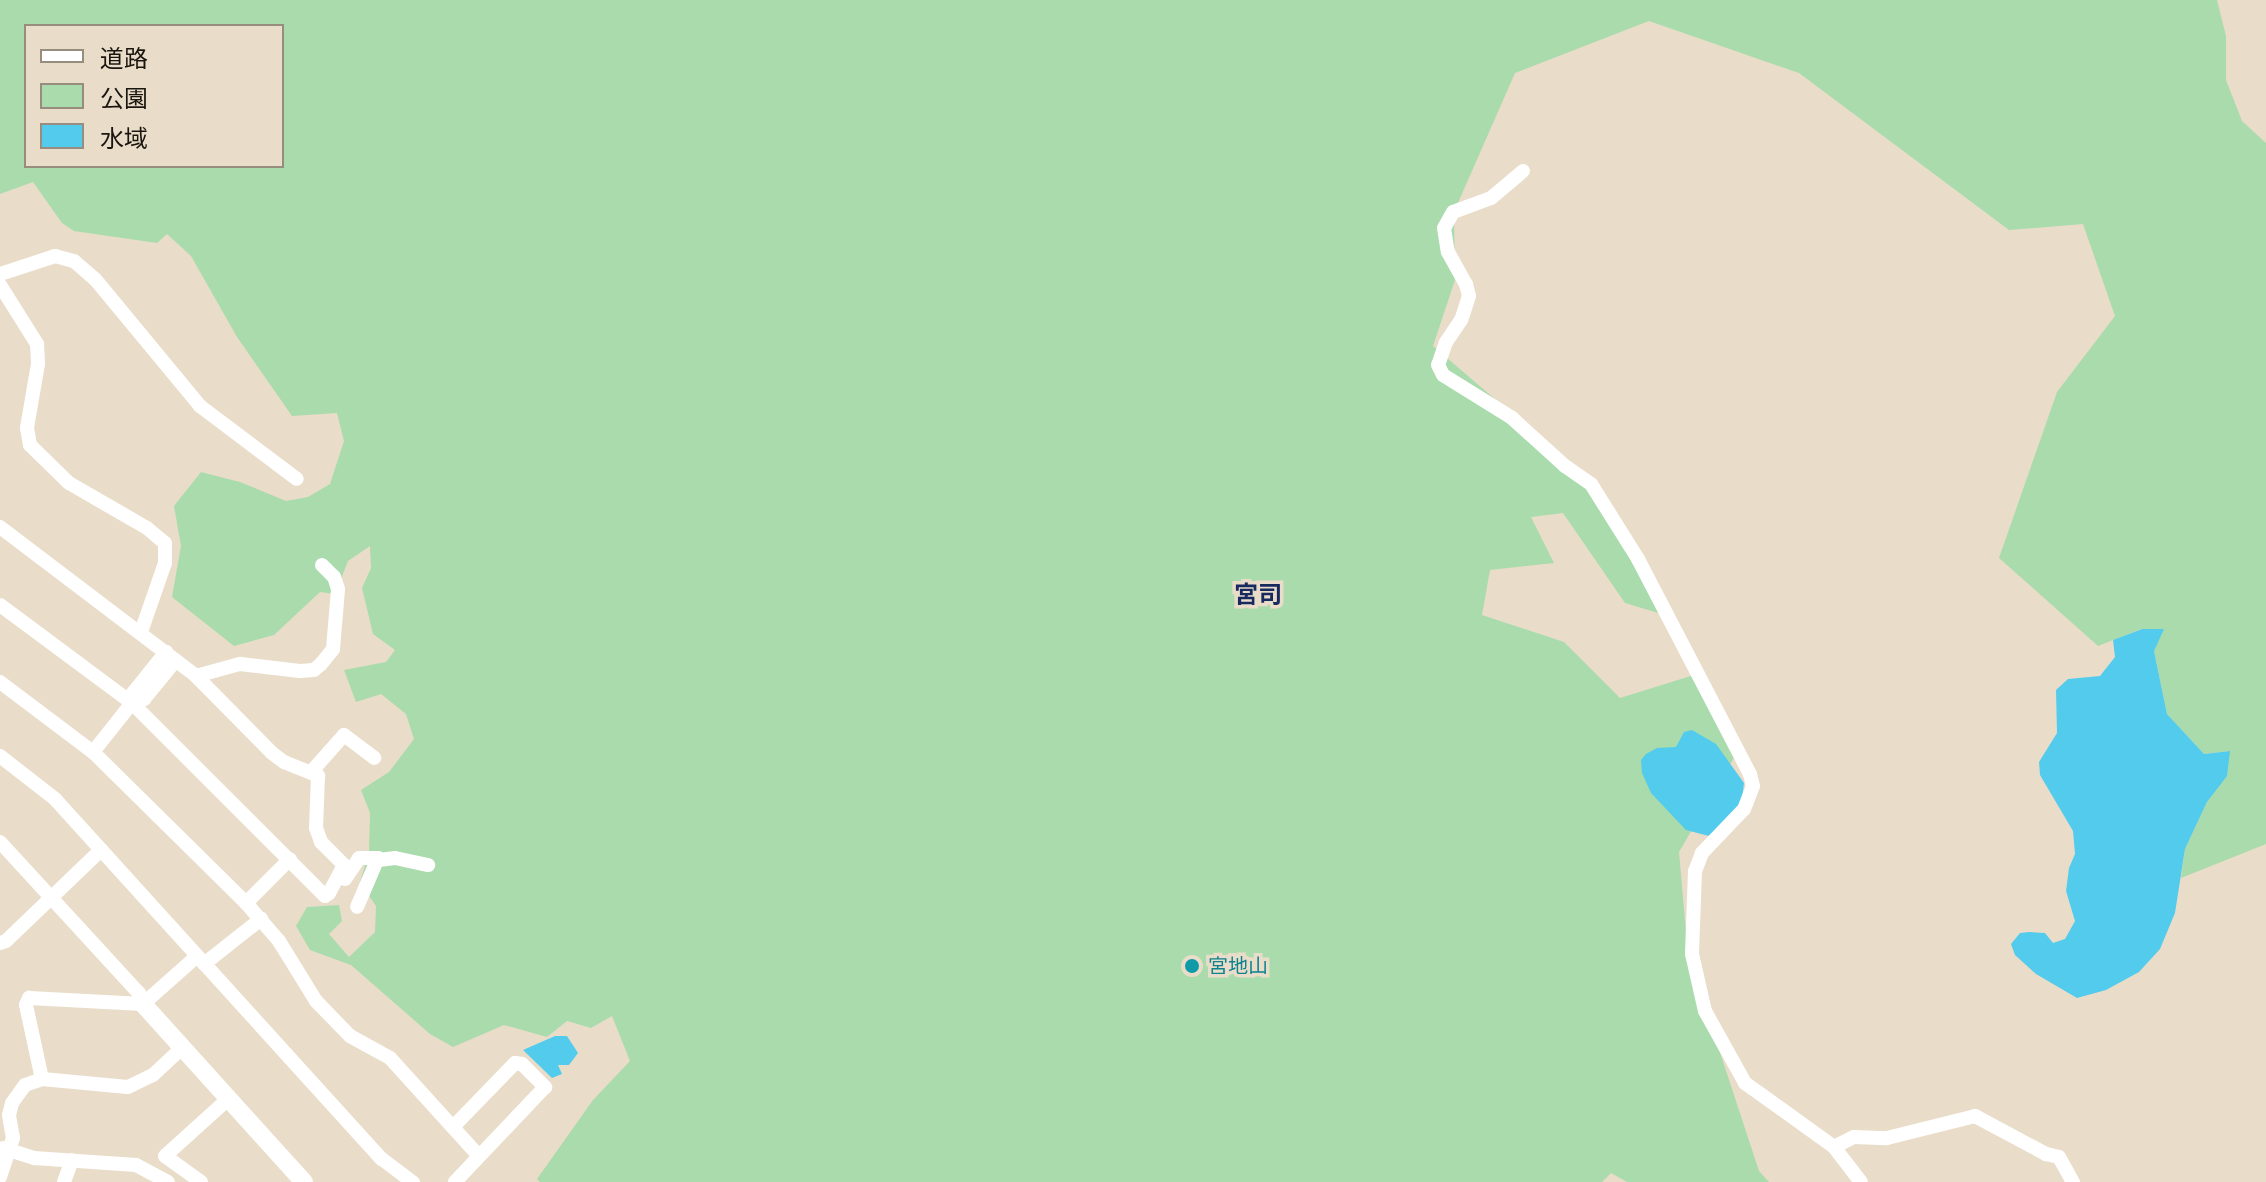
<!DOCTYPE html>
<meta charset="utf-8">
<style>
body{margin:0}
#map{position:relative;width:2266px;height:1182px;overflow:hidden;background:#e9ddc9;font-family:Signika,"Noto Sans JP",sans-serif}
div>[style]{position:absolute}
[style*='--x']{left:calc(var(--x)*1px);top:calc(var(--y)*1px);width:calc(var(--w)*1px);rotate:calc(var(--a)*1deg)}
.green>*{inset:0;background:#a9dbac}
.water>*{inset:0;background:#53cbec}
.street>*{height:14px;margin:-7px;padding:0 7px;transform-origin:7px;border-radius:7px;background:#fff}
.secondary>*{height:18px;margin:-9px;padding:0 9px;transform-origin:9px;border-radius:9px;background:#fff}
.dots>*{width:22px;height:22px;translate:-50% -50%;box-sizing:border-box;border:4px solid #e9ddc9;border-radius:50%}
span{translate:-50% -50%;white-space:nowrap;text-align:center;line-height:1.15;-webkit-text-stroke:7px #e9ddc9;paint-order:stroke}
.culture-label{font-size:20px;color:#0d838f}
.left{translate:0 -50%;text-align:left}
.quarter-label{font-size:24px;color:#172a60;font-weight:700}
.legend{position:absolute;left:24px;top:24px;width:260px;height:144px;box-sizing:border-box;background:#e9ddc9;border:2px solid #968d7f;margin:0;padding:10px 14px;list-style:none;font-size:24px;color:#1a160f}
.legend li{display:flex;align-items:center;gap:16px;height:40px}
.legend b{width:40px;border:2px solid #968d7f}
</style>
<div id="map">
<div class="green">
<i style="clip-path:polygon(evenodd,0 0,2217px 0,2226px 36px,2226px 80px,2242px 121px,2266px 143px,2266px 844px,2181px 878px,2185px 849px,2207px 802px,2226px 776px,2229px 751px,2204px 754px,2167px 714px,2154px 651px,2141px 629px,2098px 646px,1999px 558px,2057px 392px,2115px 316px,2083px 224px,2009px 230px,1799px 73px,1649px 21px,1515px 73px,1454px 212px,1455px 280px,1433px 346px,1496px 400px,1614px 516px,1665px 615px,1625px 603px,1563px 513px,1531px 517px,1554px 563px,1490px 570px,1482px 615px,1564px 642px,1620px 698px,1694px 675px,1735px 756px,1679px 852px,1688px 955px,1759px 1171px,1769px 1182px,1627px 1182px,1611px 1173px,1602px 1182px,540px 1182px,537px 1179px,593px 1100px,630px 1061px,612px 1016px,591px 1028px,567px 1021px,547px 1037px,504px 1025px,453px 1047px,430px 1034px,351px 965px,310px 950px,296px 926px,307px 907px,339px 905px,342px 921px,329px 934px,349px 957px,375px 932px,376px 906px,360px 882px,369px 852px,370px 813px,361px 790px,389px 772px,414px 739px,406px 714px,381px 694px,356px 702px,344px 670px,386px 662px,395px 650px,373px 634px,362px 588px,371px 568px,370px 546px,348px 561px,335px 594px,320px 592px,274px 635px,234px 646px,172px 597px,181px 546px,174px 506px,201px 472px,240px 482px,286px 501px,308px 497px,330px 484px,344px 441px,337px 413px,292px 416px,237px 337px,191px 256px,167px 234px,157px 243px,74px 231px,62px 223px,33px 182px,0 194px,0 0,26px 26px,282px 26px,282px 166px,26px 166px,26px 26px)"></i>
</div>
<div class="water">
<i style="clip-path:polygon(2142px 629px,2164px 629px,2154px 651px,2167px 714px,2204px 754px,2230px 751px,2227px 776px,2207px 802px,2185px 849px,2175px 913px,2160px 949px,2139px 972px,2106px 990px,2077px 998px,2036px 974px,2015px 955px,2011px 944px,2020px 933px,2029px 932px,2045px 933px,2053px 943px,2065px 939px,2075px 921px,2066px 891px,2069px 868px,2075px 854px,2073px 831px,2040px 775px,2039px 762px,2057px 733px,2056px 690px,2068px 679px,2100px 676px,2115px 657px,2113px 640px)"></i>
<i style="clip-path:polygon(1692px 730px,1716px 744px,1744px 783px,1742px 800px,1728px 821px,1709px 836px,1686px 830px,1651px 793px,1642px 773px,1641px 760px,1646px 754px,1657px 748px,1676px 747px,1684px 732px)"></i>
<i style="clip-path:polygon(555px 1036px,567px 1036px,578px 1053px,569px 1065px,558px 1065px,562px 1074px,552px 1078px,523px 1050px)"></i>
</div>
<div class="street">
<i style="--x:1523;--y:171;--w:42;--a:139.8"></i>
<i style="--x:1491;--y:198;--w:40;--a:159.8"></i>
<i style="--x:1453;--y:212;--w:18;--a:119"></i>
<i style="--x:1444;--y:228;--w:24;--a:81"></i>
<i style="--x:1448;--y:252;--w:37;--a:61"></i>
<i style="--x:1466;--y:284;--w:12;--a:76"></i>
<i style="--x:1469;--y:296;--w:25;--a:108"></i>
<i style="--x:1461;--y:320;--w:27;--a:124"></i>
<i style="--x:1446;--y:342;--w:24;--a:109"></i>
<i style="--x:1438;--y:365;--w:11;--a:63"></i>
<i style="--x:1443;--y:375;--w:81;--a:31.9"></i>
<i style="--x:1512;--y:418;--w:72;--a:42.2"></i>
<i style="--x:1565;--y:466;--w:32;--a:35"></i>
<i style="--x:1591;--y:484;--w:89;--a:57.9"></i>
<i style="--x:1638;--y:559;--w:242;--a:62.5"></i>
<i style="--x:1750;--y:774;--w:12;--a:76"></i>
<i style="--x:1753;--y:786;--w:25;--a:111"></i>
<i style="--x:1744;--y:809;--w:61;--a:133.7"></i>
<i style="--x:1702;--y:853;--w:19;--a:111"></i>
<i style="--x:1695;--y:871;--w:83;--a:92.1"></i>
<i style="--x:1692;--y:954;--w:58;--a:77.2"></i>
<i style="--x:1705;--y:1011;--w:82;--a:60.9"></i>
<i style="--x:1745;--y:1083;--w:110;--a:35.7"></i>
<i style="--x:1834;--y:1147;--w:44;--a:52.4"></i>
<i style="--x:0;--y:274;--w:58;--a:-18.1"></i>
<i style="--x:55;--y:256;--w:20;--a:15"></i>
<i style="--x:74;--y:261;--w:28;--a:41"></i>
<i style="--x:95;--y:279;--w:165;--a:50.4"></i>
<i style="--x:200;--y:406;--w:121;--a:37"></i>
<i style="--x:0;--y:285;--w:70;--a:57.9"></i>
<i style="--x:37;--y:344;--w:20;--a:87"></i>
<i style="--x:38;--y:364;--w:65;--a:99.8"></i>
<i style="--x:27;--y:428;--w:17;--a:80"></i>
<i style="--x:30;--y:445;--w:54;--a:44.3"></i>
<i style="--x:69;--y:483;--w:90;--a:30"></i>
<i style="--x:147;--y:528;--w:23;--a:40"></i>
<i style="--x:165;--y:543;--w:20;--a:90"></i>
<i style="--x:165;--y:563;--w:73;--a:109.2"></i>
<i style="--x:0;--y:527;--w:246;--a:37.2"></i>
<i style="--x:196;--y:676;--w:108;--a:45.4"></i>
<i style="--x:272;--y:753;--w:15;--a:37"></i>
<i style="--x:284;--y:762;--w:37;--a:22"></i>
<i style="--x:318;--y:776;--w:52;--a:92.2"></i>
<i style="--x:316;--y:828;--w:15;--a:70"></i>
<i style="--x:321;--y:842;--w:33;--a:45"></i>
<i style="--x:344;--y:865;--w:32;--a:118"></i>
<i style="--x:329;--y:893;--w:5;--a:143"></i>
<i style="--x:325;--y:896;--w:273;--a:-135"></i>
<i style="--x:132;--y:703;--w:164;--a:-143.4"></i>
<i style="--x:196;--y:676;--w:46;--a:-15.3"></i>
<i style="--x:240;--y:664;--w:60;--a:6.7"></i>
<i style="--x:300;--y:671;--w:14;--a:-4"></i>
<i style="--x:314;--y:670;--w:9;--a:-41"></i>
<i style="--x:321;--y:664;--w:19;--a:-51"></i>
<i style="--x:333;--y:649;--w:60;--a:-85.2"></i>
<i style="--x:338;--y:589;--w:13;--a:-108"></i>
<i style="--x:334;--y:577;--w:17;--a:-135"></i>
<i style="--x:0;--y:682;--w:116;--a:37"></i>
<i style="--x:93;--y:752;--w:215;--a:44.6"></i>
<i style="--x:246;--y:903;--w:50;--a:49"></i>
<i style="--x:279;--y:941;--w:70;--a:58.3"></i>
<i style="--x:316;--y:1001;--w:49;--a:45.8"></i>
<i style="--x:350;--y:1036;--w:46;--a:28.8"></i>
<i style="--x:390;--y:1058;--w:132;--a:47.8"></i>
<i style="--x:132;--y:703;--w:13;--a:-18"></i>
<i style="--x:144;--y:699;--w:50;--a:-50.6"></i>
<i style="--x:93;--y:752;--w:63;--a:-51.5"></i>
<i style="--x:132;--y:703;--w:10;--a:-84"></i>
<i style="--x:133;--y:693;--w:53;--a:-51.2"></i>
<i style="--x:0;--y:756;--w:70;--a:38"></i>
<i style="--x:55;--y:799;--w:486;--a:47.8"></i>
<i style="--x:382;--y:1159;--w:39;--a:37"></i>
<i style="--x:312;--y:771;--w:48;--a:-48.4"></i>
<i style="--x:344;--y:735;--w:38;--a:37"></i>
<i style="--x:0;--y:842;--w:205;--a:47.4"></i>
<i style="--x:139;--y:993;--w:12;--a:70"></i>
<i style="--x:379;--y:860;--w:16;--a:-7"></i>
<i style="--x:395;--y:858;--w:34;--a:12"></i>
<i style="--x:345;--y:879;--w:25;--a:-56"></i>
<i style="--x:359;--y:858;--w:19;--a:0"></i>
<i style="--x:378;--y:858;--w:53;--a:113.2"></i>
<i style="--x:246;--y:903;--w:62;--a:-45"></i>
<i style="--x:0;--y:943;--w:6;--a:-18"></i>
<i style="--x:6;--y:941;--w:132;--a:-43.8"></i>
<i style="--x:204;--y:964;--w:73;--a:-38.3"></i>
<i style="--x:42;--y:1079;--w:76;--a:-102.2"></i>
<i style="--x:26;--y:1005;--w:8;--a:-67"></i>
<i style="--x:29;--y:998;--w:114;--a:3"></i>
<i style="--x:143;--y:1004;--w:72;--a:-41.6"></i>
<i style="--x:453;--y:1127;--w:89;--a:-45.9"></i>
<i style="--x:515;--y:1063;--w:7;--a:8"></i>
<i style="--x:522;--y:1064;--w:33;--a:45"></i>
<i style="--x:545;--y:1087;--w:131;--a:133.5"></i>
<i style="--x:1834;--y:1147;--w:22;--a:-27"></i>
<i style="--x:1854;--y:1137;--w:33;--a:2"></i>
<i style="--x:1887;--y:1138;--w:91;--a:-14"></i>
<i style="--x:1975;--y:1116;--w:81;--a:28.2"></i>
<i style="--x:2046;--y:1154;--w:13;--a:13"></i>
<i style="--x:2059;--y:1157;--w:29;--a:61"></i>
<i style="--x:3;--y:1148;--w:33;--a:18"></i>
<i style="--x:34;--y:1158;--w:102;--a:3.9"></i>
<i style="--x:136;--y:1165;--w:36;--a:28"></i>
<i style="--x:0;--y:1177;--w:41;--a:-71.6"></i>
<i style="--x:13;--y:1138;--w:23;--a:-100"></i>
<i style="--x:9;--y:1115;--w:12;--a:-76"></i>
<i style="--x:12;--y:1103;--w:22;--a:-54"></i>
<i style="--x:25;--y:1085;--w:18;--a:-19"></i>
<i style="--x:42;--y:1079;--w:86;--a:5.3"></i>
<i style="--x:128;--y:1087;--w:28;--a:-26"></i>
<i style="--x:153;--y:1075;--w:40;--a:-43"></i>
<i style="--x:64;--y:1182;--w:23;--a:-70"></i>
<i style="--x:201;--y:1182;--w:44;--a:-144.2"></i>
<i style="--x:165;--y:1156;--w:85;--a:-42.1"></i>
</div>
<div class="secondary">
<i style="--x:143;--y:1004;--w:240;--a:47.9"></i>
</div>
<div class="dots">
<i style="left:1192px;top:966px;background:#0f9aa8"></i>
</div>
<div class="culture-label">
<span class="left" style="left:1208px;top:966px">宮地山</span>
</div>
<div class="quarter-label">
<span style="left:1258px;top:596px">宮司</span>
</div>
<ul class="legend">
<li><b style="height:10px;background:#fff"></b>道路</li>
<li><b style="height:22px;background:#a9dbac"></b>公園</li>
<li><b style="height:22px;background:#53cbec"></b>水域</li>
</ul>
</div>
